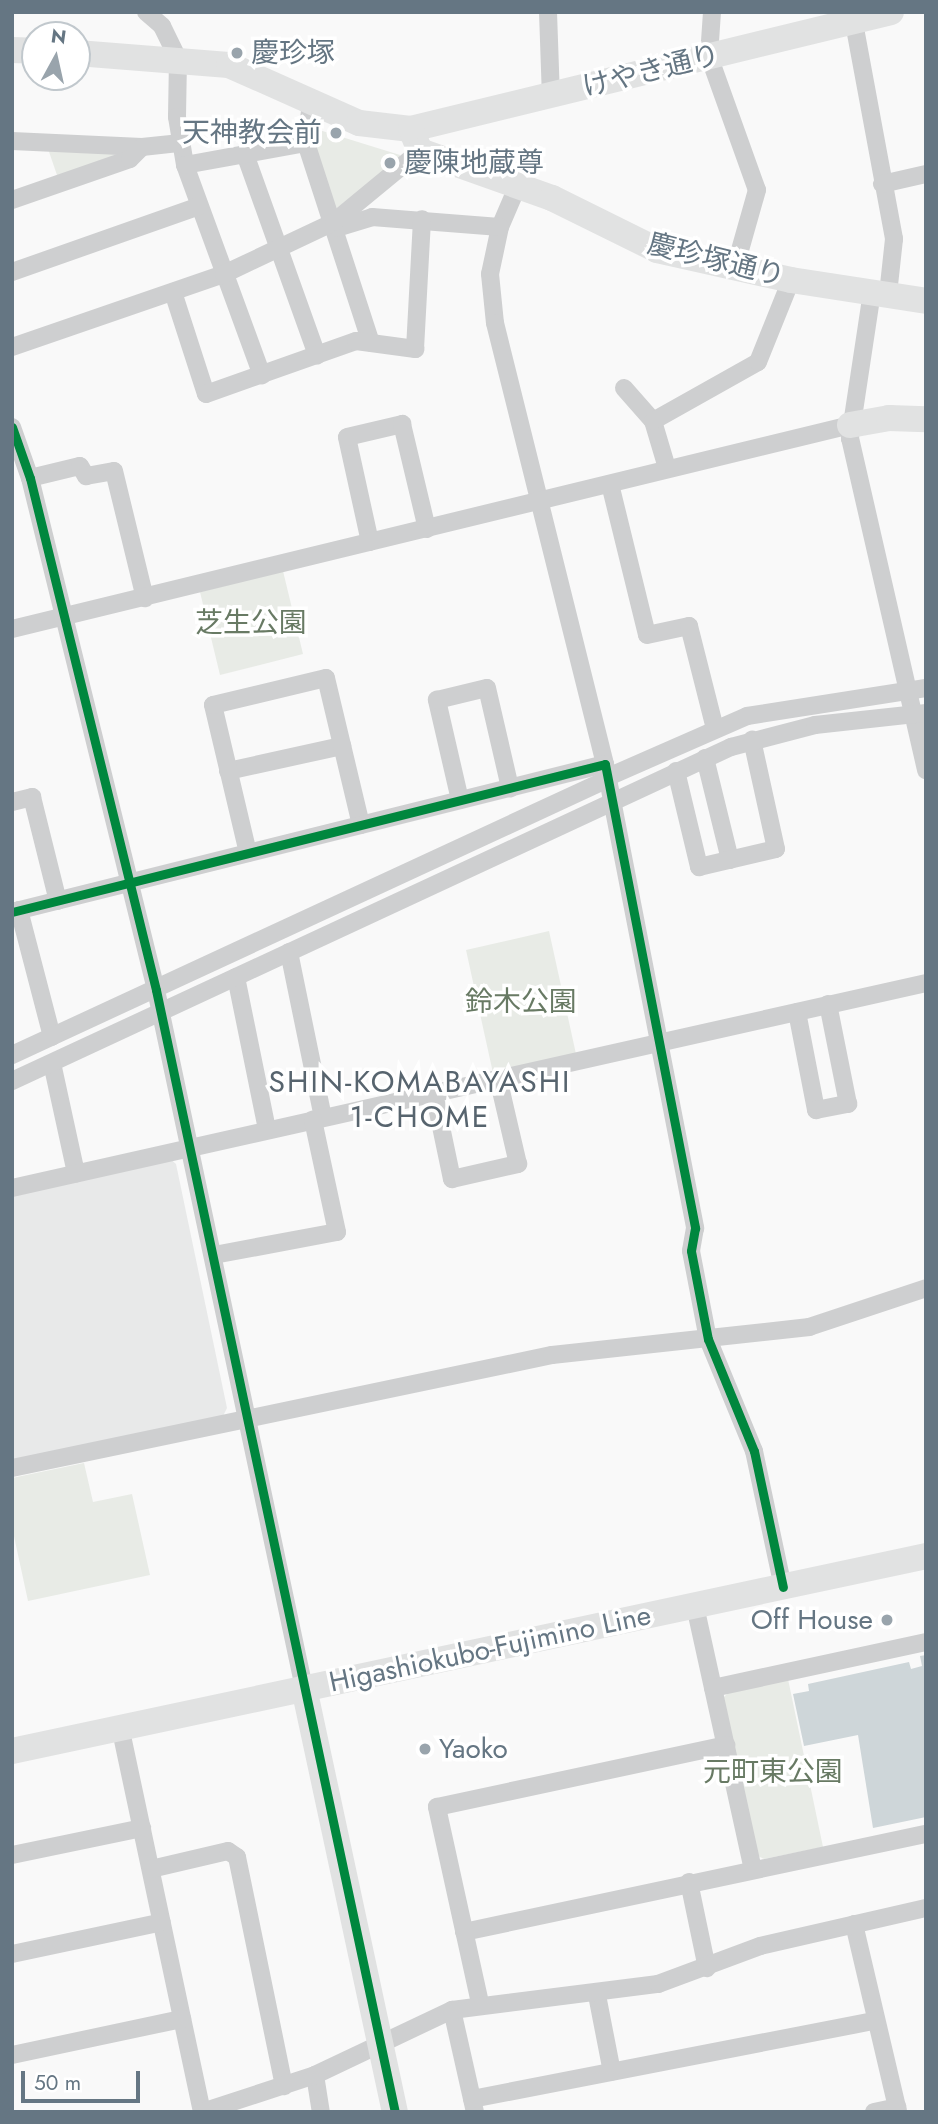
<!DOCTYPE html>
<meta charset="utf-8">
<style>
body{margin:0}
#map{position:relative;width:938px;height:2124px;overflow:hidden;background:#f9f9f9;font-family:Jost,"Noto Sans JP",sans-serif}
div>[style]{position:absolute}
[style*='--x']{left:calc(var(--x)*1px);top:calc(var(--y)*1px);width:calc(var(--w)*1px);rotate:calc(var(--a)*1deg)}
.built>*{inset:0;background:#e8e9e9}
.green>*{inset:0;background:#e8ebe6}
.water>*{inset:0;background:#ced6d9}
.street>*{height:18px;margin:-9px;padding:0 9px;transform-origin:9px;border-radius:9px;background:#cecfd0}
.secondary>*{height:26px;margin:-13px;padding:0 13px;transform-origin:13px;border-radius:13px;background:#e1e2e2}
.cycleway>*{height:9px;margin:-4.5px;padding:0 4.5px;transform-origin:4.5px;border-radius:4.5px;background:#00873e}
.dots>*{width:19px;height:19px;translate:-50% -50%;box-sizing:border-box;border:4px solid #fff;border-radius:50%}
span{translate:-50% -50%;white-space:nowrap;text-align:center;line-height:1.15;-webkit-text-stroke:7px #fff;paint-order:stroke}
.poi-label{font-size:28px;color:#657683}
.left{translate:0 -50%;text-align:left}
.right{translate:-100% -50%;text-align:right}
.street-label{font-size:28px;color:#657683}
.park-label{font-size:28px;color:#687a64}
.neighbourhood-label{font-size:30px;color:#57646e;letter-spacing:2px}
.frame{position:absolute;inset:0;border:14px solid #657683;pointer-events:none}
.north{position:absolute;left:21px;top:21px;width:70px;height:70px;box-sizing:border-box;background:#fff;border:2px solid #c1c8cd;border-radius:50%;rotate:8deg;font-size:19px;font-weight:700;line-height:28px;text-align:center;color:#657683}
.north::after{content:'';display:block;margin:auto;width:24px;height:32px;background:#99a4ac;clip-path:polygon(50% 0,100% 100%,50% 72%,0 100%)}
.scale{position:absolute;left:21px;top:2071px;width:119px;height:32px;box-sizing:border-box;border:4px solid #657683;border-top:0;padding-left:9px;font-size:21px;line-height:24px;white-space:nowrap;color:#657683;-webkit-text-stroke:5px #fff;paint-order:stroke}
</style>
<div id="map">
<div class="built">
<i style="clip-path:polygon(168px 1157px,176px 1164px,227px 1408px,223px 1416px,12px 1461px,12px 1192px)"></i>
</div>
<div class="green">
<i style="clip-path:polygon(316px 129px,400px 155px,399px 160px,337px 208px,332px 207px,311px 143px)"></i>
<i style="clip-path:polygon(47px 146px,123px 152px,58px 178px)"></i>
<i style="clip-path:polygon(283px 571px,303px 654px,220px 675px,200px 592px)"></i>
<i style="clip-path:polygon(549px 931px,576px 1054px,493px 1073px,466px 950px)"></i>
<i style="clip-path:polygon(84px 1463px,93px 1502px,132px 1494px,150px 1575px,28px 1601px,12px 1527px,12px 1478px)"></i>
<i style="clip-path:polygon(788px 1679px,823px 1847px,764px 1859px,756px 1855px,723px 1698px,728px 1693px)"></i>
</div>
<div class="water">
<i style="clip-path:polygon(926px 1655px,926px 1817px,873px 1828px,858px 1735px,804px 1746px,793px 1694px,809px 1691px,808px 1684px,909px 1662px,911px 1669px,922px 1666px,920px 1656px)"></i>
</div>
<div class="street">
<i style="--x:146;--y:12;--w:21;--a:41"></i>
<i style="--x:162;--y:26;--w:37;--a:64"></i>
<i style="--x:178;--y:59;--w:58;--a:91"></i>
<i style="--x:177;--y:117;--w:49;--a:80.5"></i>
<i style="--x:185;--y:165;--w:224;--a:69.9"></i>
<i style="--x:548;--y:12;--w:85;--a:88"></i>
<i style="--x:712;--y:12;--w:44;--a:93.9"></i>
<i style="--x:709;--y:56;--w:142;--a:70.3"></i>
<i style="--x:757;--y:190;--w:81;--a:105.8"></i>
<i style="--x:852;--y:12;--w:231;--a:79.5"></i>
<i style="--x:894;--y:239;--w:55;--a:96.2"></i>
<i style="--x:311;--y:103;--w:40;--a:97.1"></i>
<i style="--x:306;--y:143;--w:210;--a:72"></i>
<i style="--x:12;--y:141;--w:130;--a:2.6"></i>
<i style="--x:142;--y:147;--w:39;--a:-6"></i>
<i style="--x:245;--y:154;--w:214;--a:70.3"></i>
<i style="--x:185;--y:165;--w:123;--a:-10.3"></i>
<i style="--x:882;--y:184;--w:45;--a:-12.8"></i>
<i style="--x:518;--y:185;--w:46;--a:113.2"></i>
<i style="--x:500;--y:227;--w:48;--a:102"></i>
<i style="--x:490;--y:274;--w:49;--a:84.2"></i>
<i style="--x:495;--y:323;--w:455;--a:76"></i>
<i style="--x:12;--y:200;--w:125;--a:-19.2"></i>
<i style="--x:130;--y:159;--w:17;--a:-45"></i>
<i style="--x:337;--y:228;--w:37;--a:-17"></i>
<i style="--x:372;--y:217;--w:128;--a:4.5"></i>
<i style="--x:12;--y:272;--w:198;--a:-19.4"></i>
<i style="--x:173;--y:292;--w:107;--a:72.1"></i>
<i style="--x:206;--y:394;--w:159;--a:-19.5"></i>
<i style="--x:356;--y:341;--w:60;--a:7.7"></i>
<i style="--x:415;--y:349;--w:130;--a:-86.9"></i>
<i style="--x:872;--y:292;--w:148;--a:98.6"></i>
<i style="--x:850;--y:438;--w:341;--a:77.1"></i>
<i style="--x:12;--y:347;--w:224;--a:-19"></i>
<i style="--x:224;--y:274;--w:122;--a:-25.3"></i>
<i style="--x:334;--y:222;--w:112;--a:-39.5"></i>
<i style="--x:624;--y:388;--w:44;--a:48.7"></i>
<i style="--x:12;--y:427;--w:54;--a:70.6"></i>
<i style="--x:30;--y:478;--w:527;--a:76.17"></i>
<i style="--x:156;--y:990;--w:714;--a:78.03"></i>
<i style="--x:667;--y:468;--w:49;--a:-106.6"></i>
<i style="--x:653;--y:421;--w:120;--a:-29.3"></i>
<i style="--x:758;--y:362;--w:88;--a:-68.1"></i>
<i style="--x:30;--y:478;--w:51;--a:-13.5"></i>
<i style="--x:80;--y:466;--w:12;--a:59"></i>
<i style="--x:86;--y:476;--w:28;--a:-10"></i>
<i style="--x:114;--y:471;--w:131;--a:76.3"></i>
<i style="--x:610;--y:484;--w:155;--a:76.2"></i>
<i style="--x:647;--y:635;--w:43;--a:-12.1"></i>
<i style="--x:689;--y:626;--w:106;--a:75.8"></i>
<i style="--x:370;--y:542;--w:107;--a:-102.4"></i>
<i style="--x:347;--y:437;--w:57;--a:-13.3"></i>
<i style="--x:402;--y:424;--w:108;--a:76.6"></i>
<i style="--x:12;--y:629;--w:862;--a:-13.68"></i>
<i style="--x:705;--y:758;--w:105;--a:76.2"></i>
<i style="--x:228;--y:771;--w:117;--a:-12.4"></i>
<i style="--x:676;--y:771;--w:99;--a:76.5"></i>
<i style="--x:699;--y:867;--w:79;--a:-13.2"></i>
<i style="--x:776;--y:849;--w:112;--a:-102.4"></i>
<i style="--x:608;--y:777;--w:152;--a:-23.7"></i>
<i style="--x:747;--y:716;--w:181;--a:-8.9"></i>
<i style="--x:460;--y:800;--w:103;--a:-103"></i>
<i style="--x:437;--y:700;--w:51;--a:-13.5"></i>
<i style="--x:487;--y:688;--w:103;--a:77"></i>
<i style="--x:12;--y:802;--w:21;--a:-14"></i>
<i style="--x:32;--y:797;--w:107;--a:76"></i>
<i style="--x:248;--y:853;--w:152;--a:-103.3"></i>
<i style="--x:213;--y:705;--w:116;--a:-13.4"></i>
<i style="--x:326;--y:678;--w:151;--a:76.6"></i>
<i style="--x:19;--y:910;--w:131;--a:75.4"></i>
<i style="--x:12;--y:912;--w:611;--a:-14.01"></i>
<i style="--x:605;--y:764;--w:473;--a:79"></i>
<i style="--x:695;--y:1228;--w:23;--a:100"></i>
<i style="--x:691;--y:1251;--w:90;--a:79.1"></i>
<i style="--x:708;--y:1339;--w:121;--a:67.7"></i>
<i style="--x:754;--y:1451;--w:139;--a:78"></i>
<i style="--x:289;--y:952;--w:169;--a:78.4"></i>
<i style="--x:236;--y:977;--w:156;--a:78.5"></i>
<i style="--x:797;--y:1012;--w:100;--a:79"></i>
<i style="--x:816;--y:1110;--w:33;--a:-11"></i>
<i style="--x:848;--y:1104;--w:102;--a:-101.3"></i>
<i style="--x:12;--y:1055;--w:657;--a:-24.85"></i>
<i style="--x:52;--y:1063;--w:113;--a:77.7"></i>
<i style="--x:12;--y:1081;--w:793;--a:-24.92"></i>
<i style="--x:731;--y:747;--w:87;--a:-14.7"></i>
<i style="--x:815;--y:725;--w:112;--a:-6.2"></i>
<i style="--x:434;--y:1093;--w:88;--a:78.2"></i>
<i style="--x:452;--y:1179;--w:68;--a:-12.8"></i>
<i style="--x:518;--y:1164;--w:88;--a:-103.1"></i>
<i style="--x:12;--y:1188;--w:937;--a:-12.64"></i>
<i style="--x:214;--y:1255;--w:125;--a:-10.6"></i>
<i style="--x:337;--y:1232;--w:115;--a:-102.1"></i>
<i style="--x:12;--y:1468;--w:552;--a:-11.82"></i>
<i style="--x:552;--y:1355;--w:259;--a:-6.2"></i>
<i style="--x:809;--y:1327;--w:123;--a:-18.4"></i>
<i style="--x:695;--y:1606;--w:269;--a:77.6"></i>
<i style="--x:713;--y:1688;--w:218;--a:-12.2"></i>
<i style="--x:121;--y:1731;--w:390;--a:78"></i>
<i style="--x:12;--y:1855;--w:133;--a:-11.7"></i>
<i style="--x:151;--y:1869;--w:79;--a:-13.2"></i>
<i style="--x:228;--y:1851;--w:11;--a:34"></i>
<i style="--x:237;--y:1857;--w:234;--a:78.4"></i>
<i style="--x:689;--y:1882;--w:88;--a:78.2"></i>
<i style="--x:854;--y:1924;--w:193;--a:76.8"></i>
<i style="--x:464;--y:1932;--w:472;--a:-12"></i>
<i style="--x:12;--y:1954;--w:153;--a:-12"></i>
<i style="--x:597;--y:1995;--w:78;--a:79"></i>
<i style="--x:480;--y:2003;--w:201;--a:-102.4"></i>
<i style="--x:437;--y:1807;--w:296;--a:-12.1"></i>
<i style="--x:452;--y:2010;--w:105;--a:77.3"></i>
<i style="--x:12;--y:2055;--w:174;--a:-12"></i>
<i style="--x:315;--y:2075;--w:37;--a:81"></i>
<i style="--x:472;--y:2099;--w:410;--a:-11"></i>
<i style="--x:202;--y:2112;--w:119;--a:-18.1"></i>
<i style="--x:315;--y:2075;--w:152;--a:-25.4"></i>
<i style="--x:452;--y:2010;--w:208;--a:-7.2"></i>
<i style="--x:658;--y:1984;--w:109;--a:-20.4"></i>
<i style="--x:760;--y:1946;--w:170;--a:-12.9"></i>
<i style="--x:874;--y:2112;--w:24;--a:-12"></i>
</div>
<div class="secondary">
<i style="--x:12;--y:50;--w:23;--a:2"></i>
<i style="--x:77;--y:53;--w:152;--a:4.5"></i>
<i style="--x:229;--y:65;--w:142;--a:24"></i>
<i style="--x:359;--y:123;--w:52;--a:6.6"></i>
<i style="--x:411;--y:129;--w:494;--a:-13.7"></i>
<i style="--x:411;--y:129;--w:24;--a:68"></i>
<i style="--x:420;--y:151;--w:140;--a:19.6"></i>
<i style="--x:552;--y:198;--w:117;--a:26.3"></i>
<i style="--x:657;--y:250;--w:137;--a:12.6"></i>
<i style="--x:791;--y:280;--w:137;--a:8.8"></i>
<i style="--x:850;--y:425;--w:40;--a:-10"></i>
<i style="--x:889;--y:418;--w:37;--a:2"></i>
<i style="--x:304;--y:1688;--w:434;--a:77.9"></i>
<i style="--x:12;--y:1751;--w:935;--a:-12.04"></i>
</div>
<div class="cycleway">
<i style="--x:12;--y:427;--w:54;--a:70.6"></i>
<i style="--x:30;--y:478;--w:527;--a:76.17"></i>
<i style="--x:156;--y:990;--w:1147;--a:77.98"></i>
<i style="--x:12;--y:912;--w:611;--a:-14.01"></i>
<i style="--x:605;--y:764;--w:473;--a:79"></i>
<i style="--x:695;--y:1228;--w:23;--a:100"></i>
<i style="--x:691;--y:1251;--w:90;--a:79.1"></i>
<i style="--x:708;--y:1339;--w:121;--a:67.7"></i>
<i style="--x:754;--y:1451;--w:139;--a:78"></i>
</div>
<div class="dots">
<i style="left:237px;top:53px;background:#99a4ac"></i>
<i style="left:336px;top:133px;background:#99a4ac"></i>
<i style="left:390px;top:163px;background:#99a4ac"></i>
<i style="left:887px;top:1620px;background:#99a4ac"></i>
<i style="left:425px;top:1749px;background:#99a4ac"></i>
</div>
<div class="poi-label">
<span class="left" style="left:251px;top:53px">慶珍塚</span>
<span class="right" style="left:322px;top:133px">天神教会前</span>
<span class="left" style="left:404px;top:163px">慶陳地蔵尊</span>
<span class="right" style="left:873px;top:1620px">Off House</span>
<span class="left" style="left:439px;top:1749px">Yaoko</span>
</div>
<div class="street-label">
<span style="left:651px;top:71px;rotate:-14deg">けやき通り</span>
<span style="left:716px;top:260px;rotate:14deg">慶珍塚通り</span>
<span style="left:490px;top:1649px;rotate:-12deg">Higashiokubo-Fujimino Line</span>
</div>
<div class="park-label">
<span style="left:251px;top:623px">芝生公園</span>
<span style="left:521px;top:1002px">鈴木公園</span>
<span style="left:773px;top:1772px">元町東公園</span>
</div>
<div class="neighbourhood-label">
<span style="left:420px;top:1099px">SHIN-KOMABAYASHI<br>1-CHOME</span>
</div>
<div class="frame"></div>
<div class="north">N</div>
<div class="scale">50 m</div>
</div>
